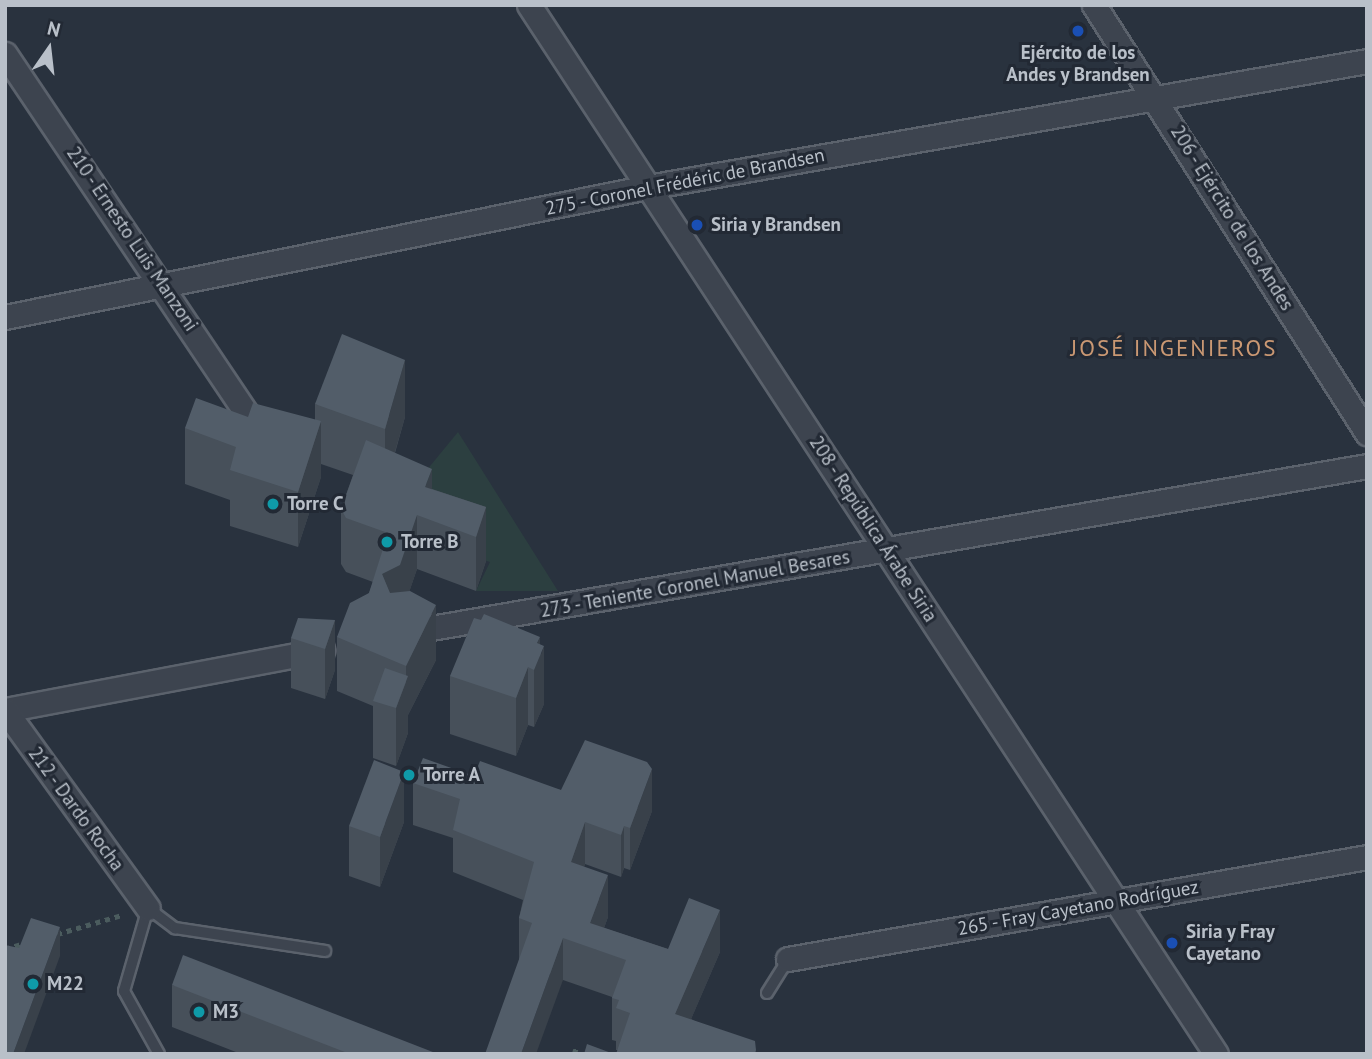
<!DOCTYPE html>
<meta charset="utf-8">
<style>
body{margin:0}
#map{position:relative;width:1372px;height:1059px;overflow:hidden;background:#29323e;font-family:"PT Sans",sans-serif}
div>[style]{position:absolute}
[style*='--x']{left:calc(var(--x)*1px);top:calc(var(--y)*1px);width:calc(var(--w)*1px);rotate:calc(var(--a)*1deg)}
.green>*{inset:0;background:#2c3f40}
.path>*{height:4.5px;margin-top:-2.25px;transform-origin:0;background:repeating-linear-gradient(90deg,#4b5c5e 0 5px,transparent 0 10px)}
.roads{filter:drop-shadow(2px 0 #5b626c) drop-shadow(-2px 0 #5b626c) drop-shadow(0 2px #5b626c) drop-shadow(0 -2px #5b626c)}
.lane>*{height:10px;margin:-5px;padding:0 5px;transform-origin:5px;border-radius:5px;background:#3d444f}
.street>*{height:23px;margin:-11.5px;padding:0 11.5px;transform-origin:11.5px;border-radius:11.5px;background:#3d444f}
.wall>*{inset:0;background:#47505a}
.shaded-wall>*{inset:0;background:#39414a}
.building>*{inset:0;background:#525d69}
.dots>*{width:19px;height:19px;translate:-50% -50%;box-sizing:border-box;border:4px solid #222934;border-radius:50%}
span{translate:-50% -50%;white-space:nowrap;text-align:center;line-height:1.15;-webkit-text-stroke:6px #222934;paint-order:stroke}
.poi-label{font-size:19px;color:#b9c0c9;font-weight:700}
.left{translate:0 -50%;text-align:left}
.street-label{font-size:19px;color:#b9c0c9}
.quarter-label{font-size:23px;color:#ca9873;letter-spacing:2px}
.frame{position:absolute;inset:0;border:7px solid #b9c0c9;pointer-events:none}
.north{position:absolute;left:14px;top:14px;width:70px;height:70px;-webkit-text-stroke:5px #222934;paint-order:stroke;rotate:14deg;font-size:19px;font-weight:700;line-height:28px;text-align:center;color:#b9c0c9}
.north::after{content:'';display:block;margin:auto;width:24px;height:32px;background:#b9c0c9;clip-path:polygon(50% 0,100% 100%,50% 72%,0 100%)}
</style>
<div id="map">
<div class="green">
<i style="clip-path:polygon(458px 432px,558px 591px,476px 591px,490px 562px,440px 546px,412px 488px)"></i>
</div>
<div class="path">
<i style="--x:57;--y:934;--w:68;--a:-16.3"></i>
<i style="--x:5;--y:949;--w:21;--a:-17"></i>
<i style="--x:574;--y:1054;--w:9;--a:-72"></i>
</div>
<div class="roads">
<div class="lane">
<i style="--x:767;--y:993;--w:40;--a:-58"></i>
<i style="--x:159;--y:1054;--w:72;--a:-119.1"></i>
<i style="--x:124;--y:991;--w:86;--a:-73.9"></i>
<i style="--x:148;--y:908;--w:34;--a:37"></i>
<i style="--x:175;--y:928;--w:152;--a:8.7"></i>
</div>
<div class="street">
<i style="--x:529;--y:5;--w:1254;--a:56.78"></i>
<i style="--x:1094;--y:5;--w:508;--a:57.47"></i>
<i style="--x:5;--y:54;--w:450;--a:56.1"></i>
<i style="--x:5;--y:317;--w:656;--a:-11.43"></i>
<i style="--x:648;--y:187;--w:730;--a:-9.94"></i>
<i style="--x:408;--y:632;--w:973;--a:-9.82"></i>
<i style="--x:5;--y:710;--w:323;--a:-10.7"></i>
<i style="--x:5;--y:710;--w:244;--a:54.2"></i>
<i style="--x:788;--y:959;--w:588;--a:-9.99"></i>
</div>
</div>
<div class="wall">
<i style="clip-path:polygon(315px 404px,405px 417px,395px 453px,432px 489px,486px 507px,486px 561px,476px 591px,417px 569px,409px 592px,436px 660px,408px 715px,408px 733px,396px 766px,373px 758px,373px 706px,337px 691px,337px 637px,369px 593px,373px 582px,346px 572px,341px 564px,341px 509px,353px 475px,321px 464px,321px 477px,298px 547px,230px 526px,230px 500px,185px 484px,185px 428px,248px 417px,315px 420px)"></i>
<i style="clip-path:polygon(335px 620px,335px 670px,325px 699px,291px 688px,291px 638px)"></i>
<i style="clip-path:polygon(540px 645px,544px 704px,534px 727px,528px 725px,516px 756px,450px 734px,450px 676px)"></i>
<i style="clip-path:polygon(474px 776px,561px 790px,652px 811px,630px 870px,624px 868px,621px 877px,585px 864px,584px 867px,608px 917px,604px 928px,668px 949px,720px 952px,691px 1019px,756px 1054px,616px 1050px,616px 1041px,612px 1040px,612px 997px,563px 980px,519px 960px,519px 918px,523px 900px,453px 872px,453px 838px,413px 825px,413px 783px)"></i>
<i style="clip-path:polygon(404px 822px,380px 887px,349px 876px,349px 826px)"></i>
<i style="clip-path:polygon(172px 985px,438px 1054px,241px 1054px,172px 1027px)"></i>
</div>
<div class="shaded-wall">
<i style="clip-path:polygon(405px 360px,405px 417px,385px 486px,385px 429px)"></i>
<i style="clip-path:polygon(321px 421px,321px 477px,298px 547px,298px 492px)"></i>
<i style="clip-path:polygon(432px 469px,432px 520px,425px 487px)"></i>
<i style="clip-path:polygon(486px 507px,486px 561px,476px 591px,476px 537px)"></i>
<i style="clip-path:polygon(417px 515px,417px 569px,400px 619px,382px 574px)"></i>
<i style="clip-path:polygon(436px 605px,436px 660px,408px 715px,408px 733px,396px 766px,396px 708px,406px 682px,406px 666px)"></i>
<i style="clip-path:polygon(335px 620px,335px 670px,325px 699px,325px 649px)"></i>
<i style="clip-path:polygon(540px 637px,540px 657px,544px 646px,544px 704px,534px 727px,534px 670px,537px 643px)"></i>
<i style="clip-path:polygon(528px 667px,528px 725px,516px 756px,516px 698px)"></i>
<i style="clip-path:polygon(652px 769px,652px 811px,630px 870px,630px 828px)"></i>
<i style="clip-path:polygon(404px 772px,404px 822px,380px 887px,380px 837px)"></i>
<i style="clip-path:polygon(585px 822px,585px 864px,571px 904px,571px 862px)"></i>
<i style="clip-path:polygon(624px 826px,624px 868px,621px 877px,621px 835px)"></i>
<i style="clip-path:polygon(608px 875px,608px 917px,596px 950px,590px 923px)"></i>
<i style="clip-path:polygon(720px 910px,720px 952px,676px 1054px,675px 1014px)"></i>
<i style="clip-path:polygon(60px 927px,60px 956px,24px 1054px,13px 1054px)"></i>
<i style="clip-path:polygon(563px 938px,563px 980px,536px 1054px,521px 1054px)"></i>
</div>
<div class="building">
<i style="clip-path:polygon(342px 334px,405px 360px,385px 429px,315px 404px)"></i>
<i style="clip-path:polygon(196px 398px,248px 417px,253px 403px,321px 421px,298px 492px,230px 470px,236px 447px,185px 428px)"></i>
<i style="clip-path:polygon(366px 440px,432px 469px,425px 487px,486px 507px,476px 537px,417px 515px,400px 565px,382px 574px,390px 593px,410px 591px,436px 605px,406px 666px,337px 637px,350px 603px,369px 593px,388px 533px,346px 518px,341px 509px)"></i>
<i style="clip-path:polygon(484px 614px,540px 637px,537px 643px,544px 646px,534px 670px,528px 667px,516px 698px,450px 676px,474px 618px,481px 620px)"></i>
<i style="clip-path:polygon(298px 618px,335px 620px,325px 649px,291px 638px)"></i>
<i style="clip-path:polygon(385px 668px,408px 676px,396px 708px,373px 701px)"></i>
<i style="clip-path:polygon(585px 740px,647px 762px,652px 769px,630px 828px,624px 826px,621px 835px,585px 822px,571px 862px,608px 875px,590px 923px,668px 949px,689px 898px,720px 910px,675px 1014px,755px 1041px,756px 1050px,755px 1054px,616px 1054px,630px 1013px,616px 1008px,619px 1000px,612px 998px,626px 960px,563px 938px,521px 1054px,485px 1054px,532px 923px,519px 918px,534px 862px,453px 830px,460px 799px,413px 783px,423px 758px,474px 776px,480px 761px,561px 790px)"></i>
<i style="clip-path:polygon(374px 760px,404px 772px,380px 837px,349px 826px)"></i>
<i style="clip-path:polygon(31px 918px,60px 927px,13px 1054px,5px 1054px,5px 945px,19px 948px)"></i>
<i style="clip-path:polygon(183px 955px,438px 1054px,350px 1054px,172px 985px)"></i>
<i style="clip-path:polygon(587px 1044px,614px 1054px,584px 1054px)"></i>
</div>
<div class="dots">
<i style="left:1078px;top:31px;background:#1a4fb4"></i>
<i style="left:697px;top:225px;background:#1a4fb4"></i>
<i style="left:273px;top:504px;background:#0f9aa8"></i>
<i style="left:387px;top:542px;background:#0f9aa8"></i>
<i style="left:409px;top:775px;background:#0f9aa8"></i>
<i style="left:1172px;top:943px;background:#1a4fb4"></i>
<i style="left:33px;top:984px;background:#0f9aa8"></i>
<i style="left:199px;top:1012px;background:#0f9aa8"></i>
</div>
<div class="poi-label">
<span style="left:1078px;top:64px">Ejército de los<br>Andes y Brandsen</span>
<span class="left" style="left:711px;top:225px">Siria y Brandsen</span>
<span class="left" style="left:287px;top:504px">Torre C</span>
<span class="left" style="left:401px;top:542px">Torre B</span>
<span class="left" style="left:423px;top:775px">Torre A</span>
<span class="left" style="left:1186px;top:943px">Siria y Fray<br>Cayetano</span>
<span class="left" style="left:47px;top:984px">M22</span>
<span class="left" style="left:213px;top:1012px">M3</span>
</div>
<div class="street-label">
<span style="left:685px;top:182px;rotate:-11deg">275 - Coronel Frédéric de Brandsen</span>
<span style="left:1232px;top:218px;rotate:58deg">206 - Ejército de los Andes</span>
<span style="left:132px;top:239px;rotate:56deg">210 - Ernesto Luis Manzoni</span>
<span style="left:873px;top:529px;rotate:57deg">208 - República Árabe Siria</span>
<span style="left:695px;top:584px;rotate:-10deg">273 - Teniente Coronel Manuel Besares</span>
<span style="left:76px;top:809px;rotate:54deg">212 - Dardo Rocha</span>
<span style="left:1078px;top:908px;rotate:-10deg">265 - Fray Cayetano Rodríguez</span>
</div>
<div class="quarter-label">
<span style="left:1174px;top:348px">JOSÉ INGENIEROS</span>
</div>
<div class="frame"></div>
<div class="north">N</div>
</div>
